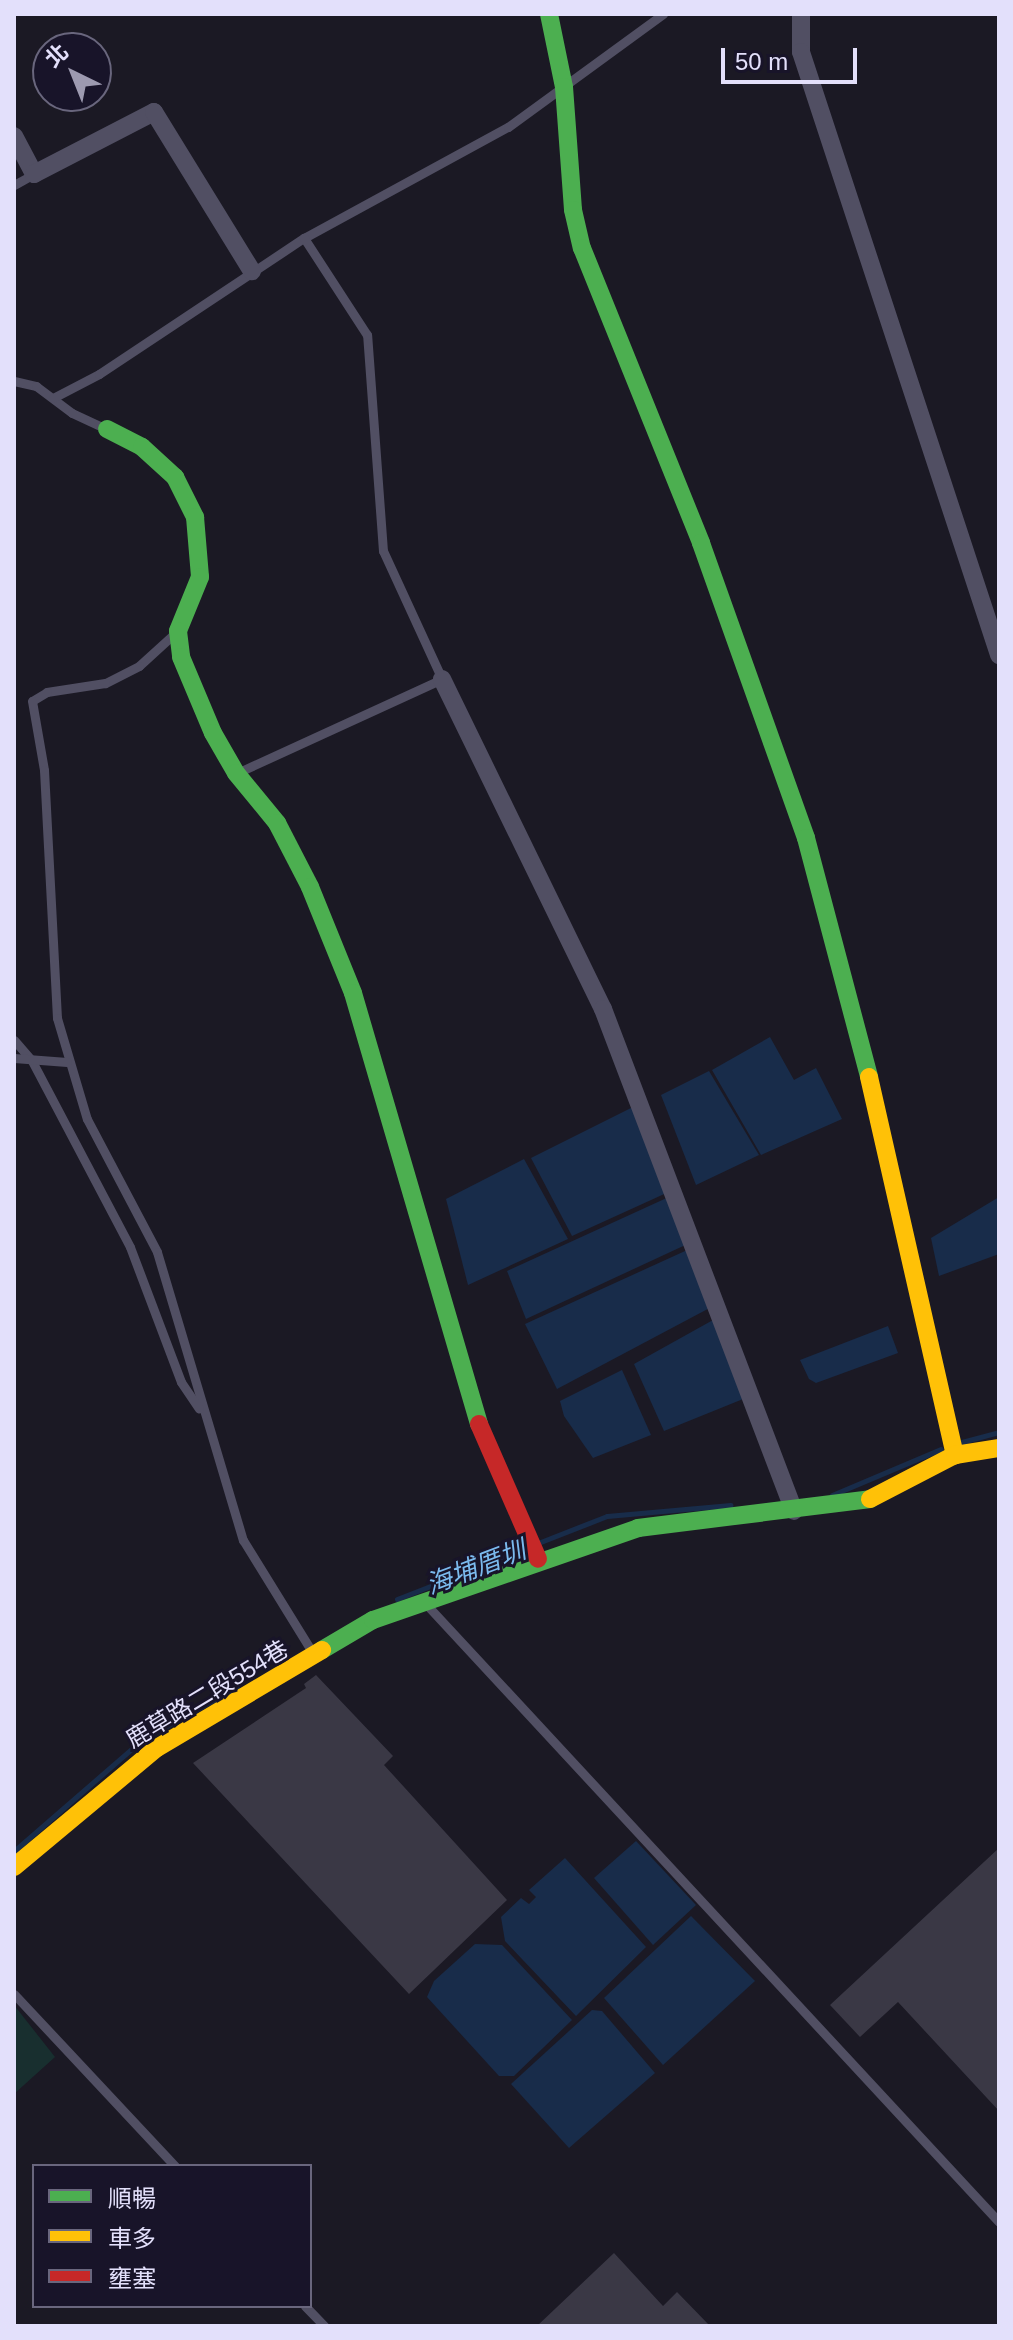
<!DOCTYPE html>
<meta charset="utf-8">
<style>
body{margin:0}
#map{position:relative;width:1013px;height:2340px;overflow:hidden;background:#1b1924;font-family:Helvetica,"Noto Sans TC",sans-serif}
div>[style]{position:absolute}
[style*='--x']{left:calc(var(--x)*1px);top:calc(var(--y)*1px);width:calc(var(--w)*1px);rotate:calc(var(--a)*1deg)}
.green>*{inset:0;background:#182f2f}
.water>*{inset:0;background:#182c4a}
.stream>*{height:5px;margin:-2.5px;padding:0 2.5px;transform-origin:2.5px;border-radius:2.5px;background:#182c4a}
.building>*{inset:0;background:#3a3845}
.lane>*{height:9px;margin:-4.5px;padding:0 4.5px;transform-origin:4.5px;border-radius:4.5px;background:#514f63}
.street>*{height:18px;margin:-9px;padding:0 9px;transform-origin:9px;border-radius:9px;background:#514f63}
.fast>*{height:18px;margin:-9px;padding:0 9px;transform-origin:9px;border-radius:9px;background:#4caf50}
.slow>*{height:18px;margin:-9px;padding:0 9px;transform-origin:9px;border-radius:9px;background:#ffc107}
.jam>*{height:18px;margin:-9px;padding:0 9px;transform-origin:9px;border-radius:9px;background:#c62828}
span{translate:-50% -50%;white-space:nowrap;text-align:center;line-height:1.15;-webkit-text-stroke:6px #181429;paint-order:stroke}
.street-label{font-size:24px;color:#e3e0fb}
.water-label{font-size:26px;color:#7bbaee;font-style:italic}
.frame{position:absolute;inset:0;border:16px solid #e3e0fb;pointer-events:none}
.legend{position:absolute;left:32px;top:2164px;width:280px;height:144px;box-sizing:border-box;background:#181429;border:2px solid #69667d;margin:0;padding:10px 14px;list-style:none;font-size:24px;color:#e3e0fb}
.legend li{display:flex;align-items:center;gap:16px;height:40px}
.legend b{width:40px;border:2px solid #69667d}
.north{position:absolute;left:32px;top:32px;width:80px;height:80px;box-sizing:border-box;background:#181429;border:2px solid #69667d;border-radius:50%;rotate:317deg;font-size:22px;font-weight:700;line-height:32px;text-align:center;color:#e3e0fb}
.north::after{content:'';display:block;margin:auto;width:28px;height:36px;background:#9d9ab0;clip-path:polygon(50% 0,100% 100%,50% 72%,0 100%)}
.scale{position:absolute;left:721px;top:48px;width:136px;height:36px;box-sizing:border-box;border:4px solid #e3e0fb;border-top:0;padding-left:10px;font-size:24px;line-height:28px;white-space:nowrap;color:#e3e0fb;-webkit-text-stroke:6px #181429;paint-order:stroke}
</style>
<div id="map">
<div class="green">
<i style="clip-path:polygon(14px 2005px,55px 2057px,14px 2094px)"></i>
</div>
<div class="water">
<i style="clip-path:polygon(770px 1037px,794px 1080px,816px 1068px,842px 1119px,761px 1155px,712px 1070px)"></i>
<i style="clip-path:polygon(709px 1071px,759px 1155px,696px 1185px,661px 1095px)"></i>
<i style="clip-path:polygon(639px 1104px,673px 1190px,572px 1236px,531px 1158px)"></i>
<i style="clip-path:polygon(524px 1159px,568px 1239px,468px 1285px,446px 1199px)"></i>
<i style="clip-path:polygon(671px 1196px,694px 1241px,526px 1319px,507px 1271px)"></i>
<i style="clip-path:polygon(999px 1197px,999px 1254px,939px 1276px,931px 1238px)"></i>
<i style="clip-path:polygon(696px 1246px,719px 1303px,557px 1389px,525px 1324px)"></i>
<i style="clip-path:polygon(722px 1315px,753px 1395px,664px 1431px,634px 1364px)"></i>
<i style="clip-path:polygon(888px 1326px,898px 1353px,816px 1383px,809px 1379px,800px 1360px)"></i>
<i style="clip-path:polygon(622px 1370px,651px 1435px,593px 1458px,564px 1416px,560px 1401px)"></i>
<i style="clip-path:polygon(636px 1841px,696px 1905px,653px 1945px,594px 1878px)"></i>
<i style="clip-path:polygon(565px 1858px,646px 1947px,576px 2016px,505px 1941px,501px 1917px,521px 1898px,529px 1904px,536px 1897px,529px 1890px)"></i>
<i style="clip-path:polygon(691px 1916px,755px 1981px,663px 2065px,604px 1998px)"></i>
<i style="clip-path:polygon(475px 1944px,502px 1945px,572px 2020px,514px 2076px,499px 2076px,427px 1997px,434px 1981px)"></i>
<i style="clip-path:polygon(592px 2010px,602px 2011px,655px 2073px,569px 2148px,511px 2084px)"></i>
</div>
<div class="stream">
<i style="--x:958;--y:1443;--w:42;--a:-15"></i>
<i style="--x:832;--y:1495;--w:118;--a:-22.9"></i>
<i style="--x:538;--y:1543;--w:74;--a:-21.4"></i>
<i style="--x:607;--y:1516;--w:124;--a:-5.1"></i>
<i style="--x:397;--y:1599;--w:137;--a:-21.3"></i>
<i style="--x:14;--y:1851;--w:171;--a:-41"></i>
<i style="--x:143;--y:1739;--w:107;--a:-29"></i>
</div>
<div class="building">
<i style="clip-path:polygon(316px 1675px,393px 1756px,384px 1765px,507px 1900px,409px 1994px,193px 1763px,306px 1688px,304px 1684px)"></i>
<i style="clip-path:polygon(999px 1848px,999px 2111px,898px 2002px,860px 2037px,830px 2005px)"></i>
<i style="clip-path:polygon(614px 2253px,663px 2306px,677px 2292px,710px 2326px,537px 2326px)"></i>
</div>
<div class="lane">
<i style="--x:14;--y:185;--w:23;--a:-29"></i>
<i style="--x:14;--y:381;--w:23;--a:13"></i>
<i style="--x:36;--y:386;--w:45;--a:36.9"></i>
<i style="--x:72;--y:413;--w:35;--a:25"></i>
<i style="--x:53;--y:398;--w:52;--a:-27.6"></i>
<i style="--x:99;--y:374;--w:246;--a:-33.6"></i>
<i style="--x:304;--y:238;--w:232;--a:-28.6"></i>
<i style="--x:508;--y:127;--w:192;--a:-36.1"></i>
<i style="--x:174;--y:634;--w:47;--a:137.6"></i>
<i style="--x:139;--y:666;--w:38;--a:153"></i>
<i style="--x:105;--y:683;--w:59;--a:171.2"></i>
<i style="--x:47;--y:692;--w:17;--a:149"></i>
<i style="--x:32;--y:701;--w:70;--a:80.1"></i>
<i style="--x:44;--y:770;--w:248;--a:87"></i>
<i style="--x:57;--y:1018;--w:105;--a:73.5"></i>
<i style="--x:87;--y:1119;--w:150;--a:62.2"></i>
<i style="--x:157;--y:1252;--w:301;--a:73.4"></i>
<i style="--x:243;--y:1540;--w:135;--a:58.3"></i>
<i style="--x:239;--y:772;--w:223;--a:-24.6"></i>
<i style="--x:442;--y:679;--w:141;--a:-114.7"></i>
<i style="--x:383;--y:551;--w:217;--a:-94.2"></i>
<i style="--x:367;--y:335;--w:116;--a:-123"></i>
<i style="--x:14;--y:1040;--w:28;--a:49"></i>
<i style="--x:32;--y:1061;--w:210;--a:62.2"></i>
<i style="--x:130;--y:1247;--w:144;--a:69.3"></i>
<i style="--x:181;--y:1382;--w:32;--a:56"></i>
<i style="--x:14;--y:1058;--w:53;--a:4.3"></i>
<i style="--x:425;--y:1603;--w:844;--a:47.16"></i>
<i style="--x:14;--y:1994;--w:236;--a:46.9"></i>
<i style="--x:305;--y:2306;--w:28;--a:46"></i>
</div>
<div class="street">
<i style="--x:801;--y:14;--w:38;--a:90"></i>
<i style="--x:801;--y:52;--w:635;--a:71.82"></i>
<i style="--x:14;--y:136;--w:43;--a:62.2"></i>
<i style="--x:34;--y:174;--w:135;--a:-27.3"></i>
<i style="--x:154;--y:112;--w:187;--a:58.4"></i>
<i style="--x:442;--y:679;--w:367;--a:64"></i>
<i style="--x:603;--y:1009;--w:537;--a:69.17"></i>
</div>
<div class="fast">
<i style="--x:549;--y:14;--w:75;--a:78.4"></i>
<i style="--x:564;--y:87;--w:123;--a:85.8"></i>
<i style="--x:573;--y:210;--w:39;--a:77"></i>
<i style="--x:582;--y:248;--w:318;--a:68"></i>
<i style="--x:701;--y:543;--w:313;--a:70.4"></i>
<i style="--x:806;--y:838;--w:247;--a:75.2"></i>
<i style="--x:107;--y:429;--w:39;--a:27"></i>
<i style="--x:142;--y:447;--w:45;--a:42.3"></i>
<i style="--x:175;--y:477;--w:45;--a:63.4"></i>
<i style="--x:195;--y:517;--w:60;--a:85.2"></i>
<i style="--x:200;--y:577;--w:58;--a:112.2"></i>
<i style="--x:178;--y:631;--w:26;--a:83"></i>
<i style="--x:181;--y:657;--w:82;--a:67.2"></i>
<i style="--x:213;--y:733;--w:46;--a:60.1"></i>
<i style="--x:236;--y:773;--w:65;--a:50.6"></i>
<i style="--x:277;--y:823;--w:72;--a:62.7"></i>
<i style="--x:310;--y:887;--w:114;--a:67.9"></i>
<i style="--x:353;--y:993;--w:449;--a:73.7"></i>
<i style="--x:322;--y:1650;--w:59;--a:-30.5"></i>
<i style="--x:373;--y:1620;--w:281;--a:-19.1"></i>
<i style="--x:638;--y:1528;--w:234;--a:-7.1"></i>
</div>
<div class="slow">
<i style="--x:869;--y:1077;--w:388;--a:77.2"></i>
<i style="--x:870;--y:1499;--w:96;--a:-27.4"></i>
<i style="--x:955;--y:1455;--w:45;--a:-9"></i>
<i style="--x:14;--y:1867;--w:186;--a:-39.8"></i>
<i style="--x:157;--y:1748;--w:192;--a:-30.7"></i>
</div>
<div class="jam">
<i style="--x:479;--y:1424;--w:147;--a:66.4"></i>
</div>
<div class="street-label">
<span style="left:207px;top:1694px;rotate:-31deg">鹿草路二段554巷</span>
</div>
<div class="water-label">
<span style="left:476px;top:1568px;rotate:-21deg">海埔厝圳</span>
</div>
<div class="frame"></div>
<ul class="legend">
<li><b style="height:10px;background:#4caf50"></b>順暢</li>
<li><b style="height:10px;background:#ffc107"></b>車多</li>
<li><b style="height:10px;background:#c62828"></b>壅塞</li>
</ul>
<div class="north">北</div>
<div class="scale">50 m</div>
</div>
